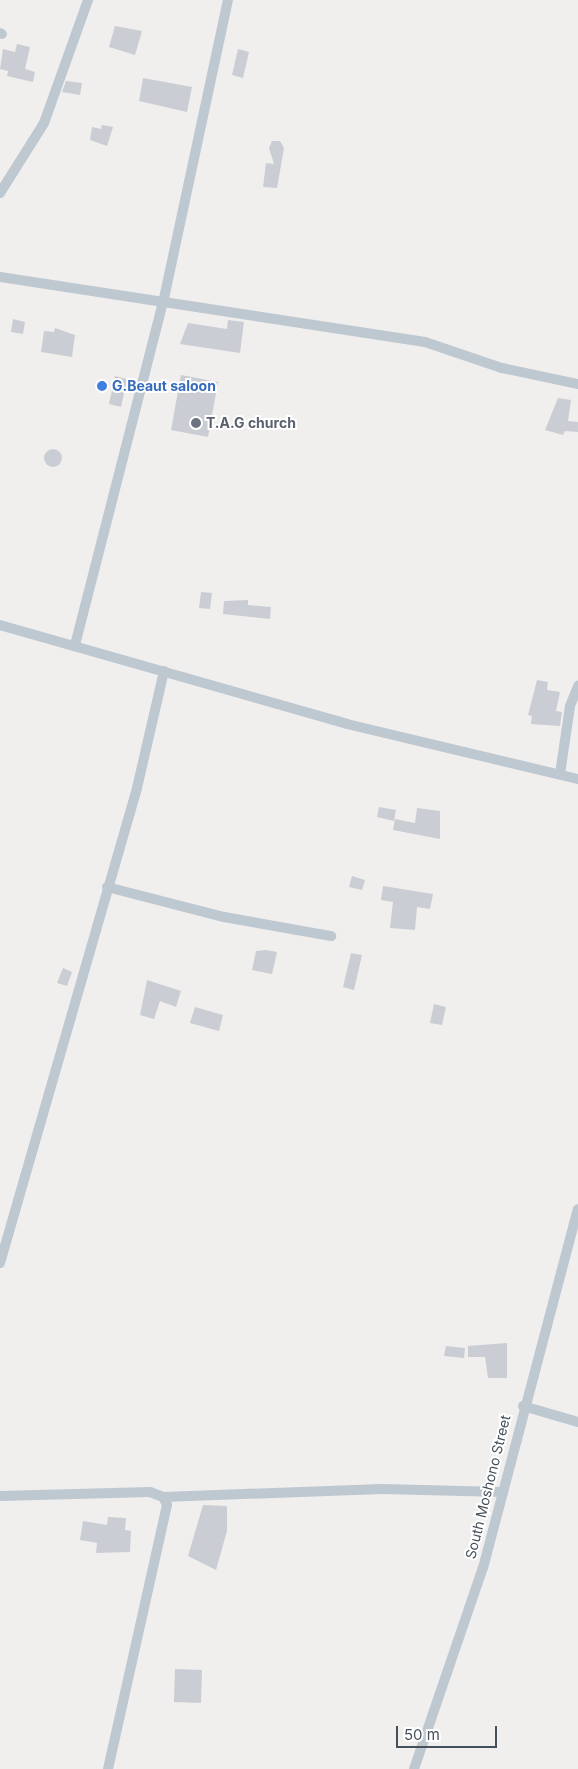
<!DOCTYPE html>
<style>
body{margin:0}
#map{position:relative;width:578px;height:1769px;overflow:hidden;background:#f1eeee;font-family:Inter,sans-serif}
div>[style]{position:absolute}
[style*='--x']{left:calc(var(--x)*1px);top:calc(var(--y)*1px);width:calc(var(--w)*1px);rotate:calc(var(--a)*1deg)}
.building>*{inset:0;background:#cacdd3}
.round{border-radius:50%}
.street>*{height:10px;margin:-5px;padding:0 5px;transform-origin:5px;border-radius:5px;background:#bec8d0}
.dots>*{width:14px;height:14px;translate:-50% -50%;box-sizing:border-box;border:2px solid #fff;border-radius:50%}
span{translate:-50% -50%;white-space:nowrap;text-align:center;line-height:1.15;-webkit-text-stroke:4px #fff;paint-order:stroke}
.shop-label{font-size:14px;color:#366cbe;font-weight:700}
.left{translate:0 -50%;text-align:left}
.worship-label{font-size:14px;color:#5b616d;font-weight:700}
.street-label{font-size:14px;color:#46505b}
.scale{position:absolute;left:396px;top:1726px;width:101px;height:22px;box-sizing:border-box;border:2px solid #46505b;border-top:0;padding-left:6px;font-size:15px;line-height:18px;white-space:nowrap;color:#46505b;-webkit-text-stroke:4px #fff;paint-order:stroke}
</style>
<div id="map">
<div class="building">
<i style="clip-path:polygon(115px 26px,142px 31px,135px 55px,109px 47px)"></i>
<i style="clip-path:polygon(17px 44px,30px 47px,25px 69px,35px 72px,33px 82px,7px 76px,8px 71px,0 69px,3px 49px,15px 52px)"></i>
<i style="clip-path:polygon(238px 49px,249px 52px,243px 78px,232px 75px)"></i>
<i style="clip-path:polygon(143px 78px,192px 87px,187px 112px,139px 101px)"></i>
<i style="clip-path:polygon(66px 81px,82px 83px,80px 95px,62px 92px)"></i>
<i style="clip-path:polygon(102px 125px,113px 127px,107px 146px,90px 140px,92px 127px,101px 129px)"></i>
<i style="clip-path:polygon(272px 141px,280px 141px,284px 148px,277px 188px,263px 187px,266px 163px,274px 164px,269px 148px)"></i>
<i style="clip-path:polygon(13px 319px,25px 322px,23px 334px,11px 332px)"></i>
<i style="clip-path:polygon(228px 320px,244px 322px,240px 353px,180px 344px,188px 323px,227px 329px)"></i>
<i style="clip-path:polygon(55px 328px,75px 335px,72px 357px,41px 352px,44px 331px,54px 332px)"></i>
<i style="clip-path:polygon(181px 375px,218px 382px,208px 437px,171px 430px)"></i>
<i style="clip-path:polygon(115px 376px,127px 379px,121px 407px,109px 404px)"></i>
<i style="clip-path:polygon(558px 398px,571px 400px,568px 421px,578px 422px,578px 432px,565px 431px,563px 435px,545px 430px)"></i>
<i class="round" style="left:44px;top:449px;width:18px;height:18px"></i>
<i style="clip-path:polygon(201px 592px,212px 593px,210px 609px,199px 608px)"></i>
<i style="clip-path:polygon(248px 600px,248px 605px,271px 607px,270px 619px,223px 614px,224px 601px)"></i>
<i style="clip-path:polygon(537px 680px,548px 682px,547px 690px,560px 692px,556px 711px,562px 712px,560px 726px,531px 724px,532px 716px,528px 715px)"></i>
<i style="clip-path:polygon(379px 807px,396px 810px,394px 821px,377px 817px)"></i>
<i style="clip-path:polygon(417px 808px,440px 811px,440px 839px,393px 830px,395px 819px,415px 823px)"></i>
<i style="clip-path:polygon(352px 876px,365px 880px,362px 890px,349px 887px)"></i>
<i style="clip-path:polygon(383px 886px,433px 894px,430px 909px,417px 907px,415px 930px,390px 928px,393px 902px,381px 900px)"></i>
<i style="clip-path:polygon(266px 950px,277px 952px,272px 974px,252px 970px,256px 951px)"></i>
<i style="clip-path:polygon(351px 953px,362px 955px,354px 990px,343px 987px)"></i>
<i style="clip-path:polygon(63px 968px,72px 972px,67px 986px,57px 983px)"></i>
<i style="clip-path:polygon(147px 980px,181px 991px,176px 1007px,160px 1001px,154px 1019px,140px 1015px)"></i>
<i style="clip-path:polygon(434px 1004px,446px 1007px,442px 1025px,430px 1023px)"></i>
<i style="clip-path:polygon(195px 1007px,223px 1015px,219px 1031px,190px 1023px)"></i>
<i style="clip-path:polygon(507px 1343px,507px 1378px,488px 1378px,485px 1357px,468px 1357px,468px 1346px)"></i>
<i style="clip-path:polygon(446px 1346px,465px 1348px,464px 1358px,444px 1356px)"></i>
<i style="clip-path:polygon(203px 1505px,227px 1506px,227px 1531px,216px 1570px,188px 1556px)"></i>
<i style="clip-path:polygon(108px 1517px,126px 1518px,125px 1530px,131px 1531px,130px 1552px,96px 1553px,97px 1543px,80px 1540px,83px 1521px,107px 1525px)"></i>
<i style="clip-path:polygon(175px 1669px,202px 1670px,201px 1703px,174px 1702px)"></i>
</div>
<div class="street">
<i style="--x:0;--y:33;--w:2;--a:27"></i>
<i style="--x:0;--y:193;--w:83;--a:-57.8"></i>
<i style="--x:44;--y:123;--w:131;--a:-70.3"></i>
<i style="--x:0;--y:277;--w:430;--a:8.7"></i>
<i style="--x:425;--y:342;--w:81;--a:18.7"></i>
<i style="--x:502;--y:368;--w:78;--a:11.9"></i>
<i style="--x:0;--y:625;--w:361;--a:15.9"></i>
<i style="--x:347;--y:724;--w:237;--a:13.4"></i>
<i style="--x:75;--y:645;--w:353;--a:-75.6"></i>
<i style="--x:163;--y:303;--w:310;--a:-77.9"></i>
<i style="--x:560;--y:774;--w:69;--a:-81.6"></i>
<i style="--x:570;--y:706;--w:22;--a:-68"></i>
<i style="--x:107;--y:887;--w:121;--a:14.4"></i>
<i style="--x:224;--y:917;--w:109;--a:10.1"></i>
<i style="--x:0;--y:1263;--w:494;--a:-73.9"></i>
<i style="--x:137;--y:788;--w:120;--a:-77"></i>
<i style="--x:523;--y:1406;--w:57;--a:16.2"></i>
<i style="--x:0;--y:1496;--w:150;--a:-1.5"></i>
<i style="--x:150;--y:1492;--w:14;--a:21"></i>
<i style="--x:163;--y:1497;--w:9;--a:63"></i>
<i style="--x:167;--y:1505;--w:271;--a:102.6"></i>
<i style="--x:163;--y:1497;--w:219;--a:-2.1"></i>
<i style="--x:382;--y:1489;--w:121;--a:1.4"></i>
<i style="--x:414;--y:1769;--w:213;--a:-71.1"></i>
<i style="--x:483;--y:1568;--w:371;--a:-75.2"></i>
</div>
<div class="dots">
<i style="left:102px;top:386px;background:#3f7fe0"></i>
<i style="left:196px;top:423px;background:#6b7280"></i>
</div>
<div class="shop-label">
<span class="left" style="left:112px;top:386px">G.Beaut saloon</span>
</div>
<div class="worship-label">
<span class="left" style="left:206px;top:423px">T.A.G church</span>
</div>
<div class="street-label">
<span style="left:488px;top:1487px;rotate:-76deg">South Moshono Street</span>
</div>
<div class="scale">50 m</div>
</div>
